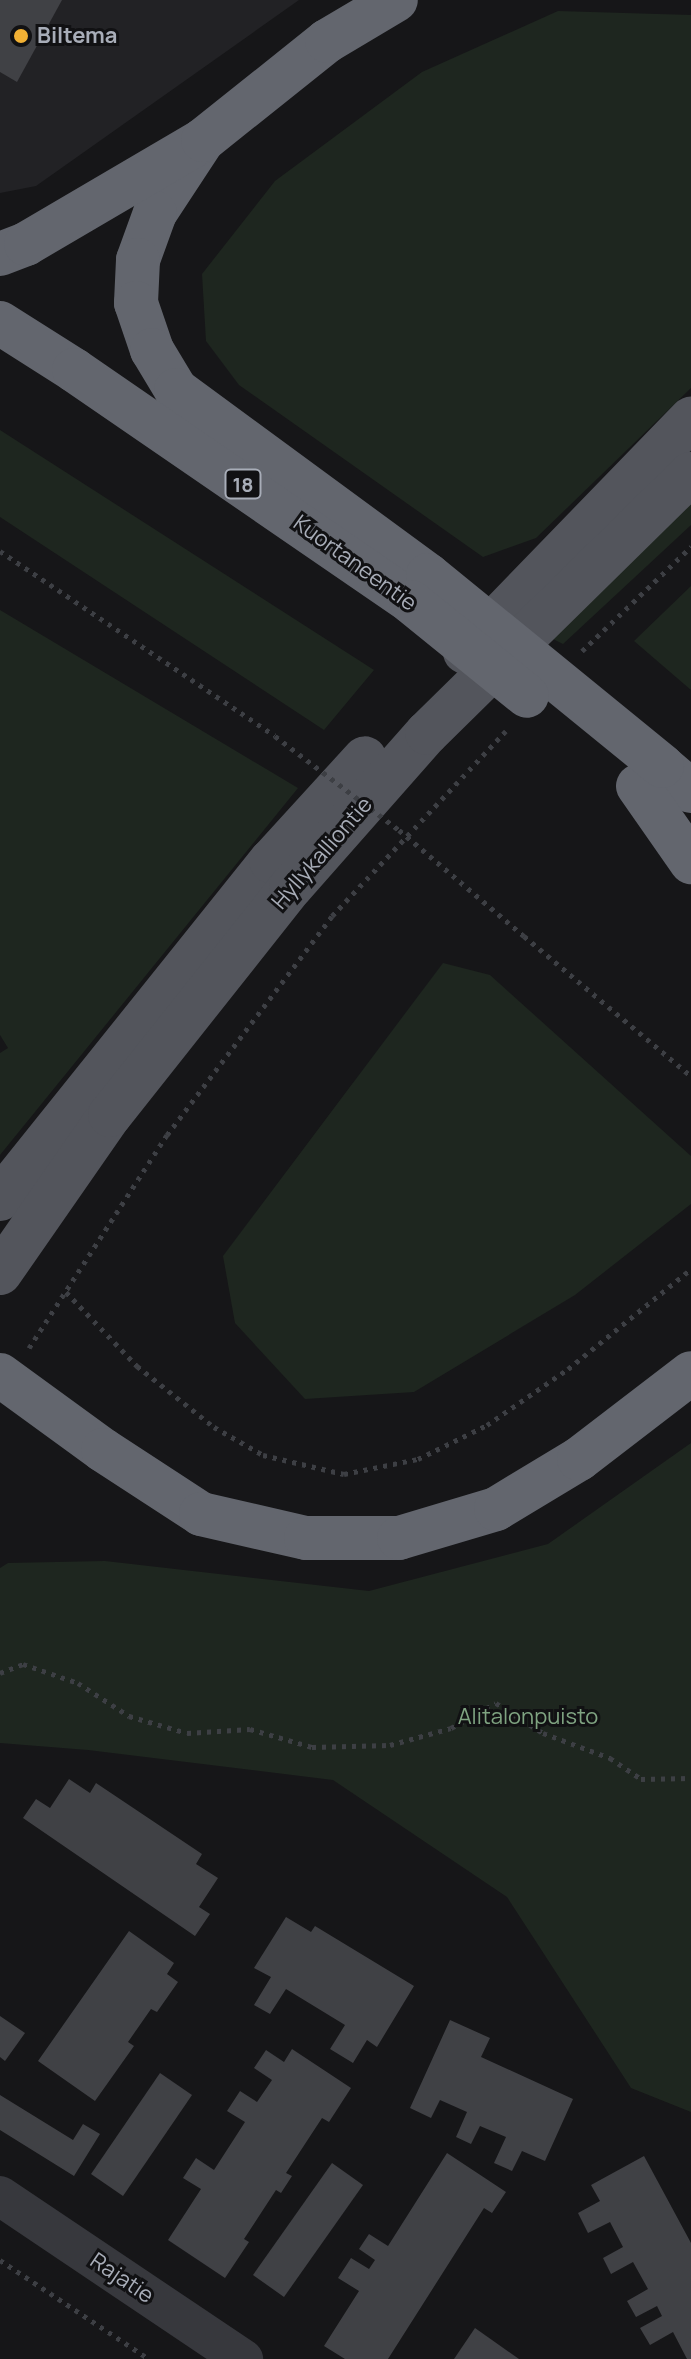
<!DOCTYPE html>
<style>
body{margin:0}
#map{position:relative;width:691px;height:2359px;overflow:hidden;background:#161618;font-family:Manrope,sans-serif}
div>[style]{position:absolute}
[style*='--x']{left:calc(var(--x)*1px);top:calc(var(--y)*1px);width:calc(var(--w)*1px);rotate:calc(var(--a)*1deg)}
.built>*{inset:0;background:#222225}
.green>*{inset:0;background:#1e261f}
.building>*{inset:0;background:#404145}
.path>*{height:5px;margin-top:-2.5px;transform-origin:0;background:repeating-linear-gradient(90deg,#3d3f44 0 4px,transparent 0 10px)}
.minor>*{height:40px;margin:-20px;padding:0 20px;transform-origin:20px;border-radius:20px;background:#37383d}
.major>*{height:44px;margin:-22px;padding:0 22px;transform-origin:22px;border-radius:22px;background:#53555c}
.highway>*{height:44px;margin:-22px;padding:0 22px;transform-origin:22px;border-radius:22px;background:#63666e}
.path-bridge>*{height:5px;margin-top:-2.5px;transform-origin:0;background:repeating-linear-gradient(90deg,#3d3f44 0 4px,transparent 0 10px)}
.highway-bridge>*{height:44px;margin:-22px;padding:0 22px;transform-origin:22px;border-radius:22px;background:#63666e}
.dots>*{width:22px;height:22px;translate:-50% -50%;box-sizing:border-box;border:4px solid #111113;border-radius:50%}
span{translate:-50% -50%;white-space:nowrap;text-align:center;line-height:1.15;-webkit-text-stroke:6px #111113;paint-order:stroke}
.shield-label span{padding:2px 6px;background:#111113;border:2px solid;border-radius:6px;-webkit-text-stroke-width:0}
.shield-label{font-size:20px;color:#a8adb8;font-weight:700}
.poi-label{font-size:22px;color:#a8adb8;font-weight:700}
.left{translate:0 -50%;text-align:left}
.street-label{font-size:22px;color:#a8adb8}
.park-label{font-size:22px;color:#7fa381}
</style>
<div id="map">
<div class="built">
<i style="clip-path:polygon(0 0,299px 0,36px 186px,0 193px)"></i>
</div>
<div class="green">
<i style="clip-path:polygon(558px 11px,691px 15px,691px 388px,536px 538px,483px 557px,239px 385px,206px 341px,202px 274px,275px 181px,422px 72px)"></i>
<i style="clip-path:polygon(0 430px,374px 670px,324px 730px,0 517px)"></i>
<i style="clip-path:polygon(691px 497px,691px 525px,563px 644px,551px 638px)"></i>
<i style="clip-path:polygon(691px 586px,691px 690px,634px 641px)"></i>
<i style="clip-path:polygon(0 610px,298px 788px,0 1155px,0 1053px,8px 1048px,0 1035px)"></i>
<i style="clip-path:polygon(443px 963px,490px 975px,691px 1156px,691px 1204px,575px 1295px,414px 1392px,305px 1399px,235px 1323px,223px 1256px)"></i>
<i style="clip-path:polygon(691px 1443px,691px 2112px,631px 2088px,507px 1897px,333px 1780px,88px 1750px,0 1743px,0 1568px,8px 1563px,105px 1561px,369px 1591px,548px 1544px)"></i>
</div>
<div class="building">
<i style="clip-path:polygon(0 0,62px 0,17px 82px,0 72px)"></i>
<i style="clip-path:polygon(69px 1779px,90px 1793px,96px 1783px,202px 1854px,196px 1864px,218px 1878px,199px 1907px,210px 1914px,195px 1936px,23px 1818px,36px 1799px,50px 1808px)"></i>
<i style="clip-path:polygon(286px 1917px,311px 1932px,315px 1926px,414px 1986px,377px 2047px,367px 2040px,353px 2063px,330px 2049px,345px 2025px,286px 1989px,270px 2014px,254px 2005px,271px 1977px,254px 1968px)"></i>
<i style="clip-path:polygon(129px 1931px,174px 1963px,167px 1974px,178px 1982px,157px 2012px,151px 2009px,128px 2042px,134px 2046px,95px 2101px,38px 2061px)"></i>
<i style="clip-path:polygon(0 2016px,25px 2033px,5px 2061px,0 2057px)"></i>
<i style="clip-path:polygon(450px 2020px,490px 2038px,481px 2057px,573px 2099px,545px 2161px,522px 2151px,512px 2171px,494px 2163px,506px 2137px,480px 2126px,471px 2144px,456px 2137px,467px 2112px,440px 2100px,431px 2118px,410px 2108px)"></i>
<i style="clip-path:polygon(292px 2049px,351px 2088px,329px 2122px,322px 2118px,286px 2173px,292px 2176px,281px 2193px,276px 2190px,244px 2239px,249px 2242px,225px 2278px,168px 2240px,201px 2189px,183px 2178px,196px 2158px,214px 2170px,245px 2122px,227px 2111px,240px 2091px,257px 2102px,272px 2080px,254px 2068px,266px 2050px,284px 2062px)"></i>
<i style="clip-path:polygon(160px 2073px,192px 2095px,123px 2196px,91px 2174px)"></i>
<i style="clip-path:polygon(0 2095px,73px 2140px,83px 2124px,100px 2134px,74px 2176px,0 2130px)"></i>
<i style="clip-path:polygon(447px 2153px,506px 2192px,492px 2213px,484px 2208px,388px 2359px,345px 2359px,324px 2346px,359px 2291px,338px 2278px,351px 2258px,369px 2269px,375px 2260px,359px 2249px,369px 2234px,388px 2246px)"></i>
<i style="clip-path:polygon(644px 2156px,691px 2243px,691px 2359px,687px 2359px,673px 2332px,650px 2345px,640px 2328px,662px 2316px,657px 2306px,636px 2317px,627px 2301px,648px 2289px,633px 2262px,611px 2274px,603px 2258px,623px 2247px,610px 2222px,588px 2233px,578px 2213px,600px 2201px,591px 2185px)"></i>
<i style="clip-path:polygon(332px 2163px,363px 2185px,284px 2297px,253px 2275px)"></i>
<i style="clip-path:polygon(475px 2328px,519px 2359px,454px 2359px)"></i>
</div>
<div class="path">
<i style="--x:0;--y:551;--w:331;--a:33.9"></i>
<i style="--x:582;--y:651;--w:151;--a:-43.7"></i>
<i style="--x:524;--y:936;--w:218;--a:40"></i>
<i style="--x:66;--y:1292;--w:103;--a:46.2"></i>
<i style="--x:137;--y:1366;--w:98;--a:38.4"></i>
<i style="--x:214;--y:1427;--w:56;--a:29.7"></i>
<i style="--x:263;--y:1455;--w:83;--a:13.2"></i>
<i style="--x:344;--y:1474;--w:76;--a:-11.5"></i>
<i style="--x:418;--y:1459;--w:77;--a:-26.2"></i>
<i style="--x:487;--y:1425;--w:98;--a:-34.7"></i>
<i style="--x:568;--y:1369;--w:159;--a:-39.1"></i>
<i style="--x:29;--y:1348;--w:254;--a:-57.1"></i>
<i style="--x:167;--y:1135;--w:274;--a:-53"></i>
<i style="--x:332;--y:916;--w:254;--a:-46.8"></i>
<i style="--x:0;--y:1673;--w:25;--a:-21"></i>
<i style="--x:23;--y:1664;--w:58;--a:19.1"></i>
<i style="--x:78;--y:1683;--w:61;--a:32.9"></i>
<i style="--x:129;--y:1716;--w:60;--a:16.3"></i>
<i style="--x:187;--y:1733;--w:63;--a:-3.6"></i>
<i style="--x:250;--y:1729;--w:65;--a:16.2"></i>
<i style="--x:312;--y:1747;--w:78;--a:-1.5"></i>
<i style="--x:390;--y:1745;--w:63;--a:-15.6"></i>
<i style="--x:451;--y:1728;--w:51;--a:-29.1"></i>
<i style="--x:496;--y:1703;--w:56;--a:32.6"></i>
<i style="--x:543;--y:1733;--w:72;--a:20.5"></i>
<i style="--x:610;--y:1758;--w:37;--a:34"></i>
<i style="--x:641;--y:1779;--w:50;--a:-1.1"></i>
<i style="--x:0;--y:2260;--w:179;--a:33.6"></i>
</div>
<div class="minor">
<i style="--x:0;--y:2196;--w:293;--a:33.9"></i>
</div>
<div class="major">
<i style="--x:465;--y:652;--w:325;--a:-45.9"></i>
<i style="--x:0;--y:1199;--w:433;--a:-51.3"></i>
<i style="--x:271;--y:861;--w:139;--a:-47.6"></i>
<i style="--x:0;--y:1273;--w:193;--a:-55.2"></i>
<i style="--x:110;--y:1115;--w:291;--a:-51.6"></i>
<i style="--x:291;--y:887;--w:205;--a:-48.6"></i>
<i style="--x:427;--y:733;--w:370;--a:-44.5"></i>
</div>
<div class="highway">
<i style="--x:203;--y:140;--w:87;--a:123.3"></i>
<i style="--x:155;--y:213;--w:50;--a:109.9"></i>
<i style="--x:138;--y:260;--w:43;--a:92.7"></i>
<i style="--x:136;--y:303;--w:50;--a:71.2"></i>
<i style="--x:152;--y:350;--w:47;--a:59"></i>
<i style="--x:176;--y:390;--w:313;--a:36.3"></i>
<i style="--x:0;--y:254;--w:28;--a:-21"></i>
<i style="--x:26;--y:244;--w:205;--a:-30.4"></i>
<i style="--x:203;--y:140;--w:159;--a:-38.6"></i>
<i style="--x:327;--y:41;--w:80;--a:-30.7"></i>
<i style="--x:0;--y:323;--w:88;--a:32.4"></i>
<i style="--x:74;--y:370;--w:409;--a:34.5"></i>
<i style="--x:662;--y:766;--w:38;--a:41"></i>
<i style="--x:638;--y:786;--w:93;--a:55.1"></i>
<i style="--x:0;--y:1375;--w:127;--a:36.1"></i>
<i style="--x:103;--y:1450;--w:117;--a:33.1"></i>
<i style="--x:201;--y:1514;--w:108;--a:12.9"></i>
<i style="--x:306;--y:1538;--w:93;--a:0"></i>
<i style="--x:399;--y:1538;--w:101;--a:-16.6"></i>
<i style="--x:496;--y:1509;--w:97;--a:-31.1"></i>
<i style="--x:579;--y:1459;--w:141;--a:-37.5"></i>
</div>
<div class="path-bridge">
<i style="--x:275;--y:736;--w:156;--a:37.2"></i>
<i style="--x:399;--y:830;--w:164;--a:40.3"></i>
</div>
<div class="highway-bridge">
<i style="--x:428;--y:575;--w:302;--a:39.2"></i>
<i style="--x:411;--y:602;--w:149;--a:39"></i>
</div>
<div class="dots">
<i style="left:21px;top:36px;background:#f2b134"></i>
</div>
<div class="shield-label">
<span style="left:243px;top:484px">18</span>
</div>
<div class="poi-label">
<span class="left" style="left:37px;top:36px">Biltema</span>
</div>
<div class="street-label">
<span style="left:355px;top:563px;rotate:36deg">Kuortaneentie</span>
<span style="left:322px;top:853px;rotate:-49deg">Hyllykalliontie</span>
<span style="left:122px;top:2278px;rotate:34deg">Rajatie</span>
</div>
<div class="park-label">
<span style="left:528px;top:1717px">Alitalonpuisto</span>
</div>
</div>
